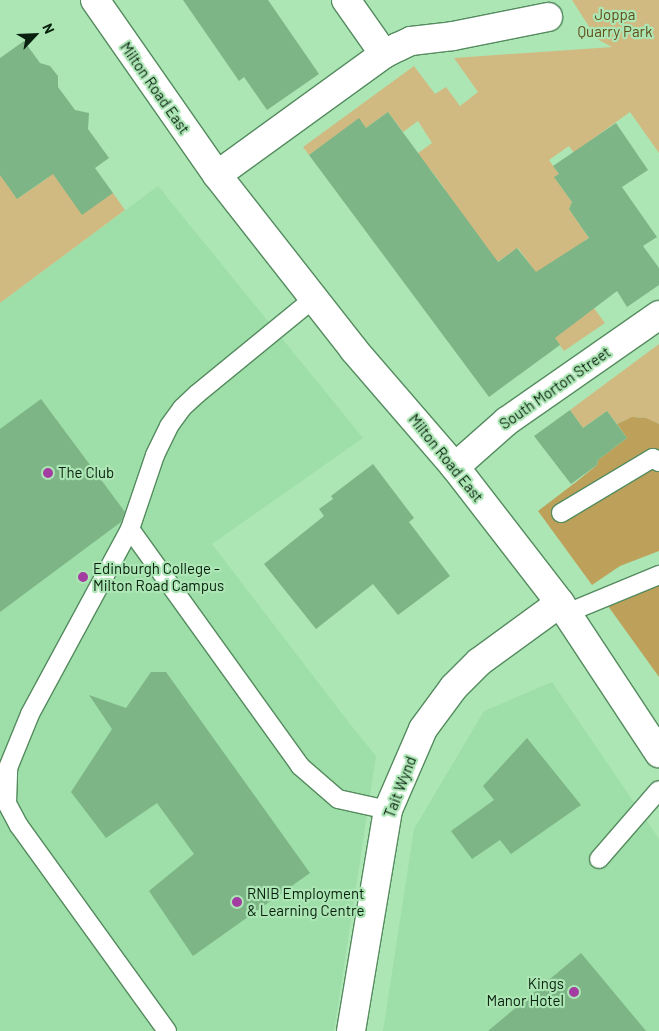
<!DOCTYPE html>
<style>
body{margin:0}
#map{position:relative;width:659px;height:1031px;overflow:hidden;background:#ade6b5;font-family:Barlow,sans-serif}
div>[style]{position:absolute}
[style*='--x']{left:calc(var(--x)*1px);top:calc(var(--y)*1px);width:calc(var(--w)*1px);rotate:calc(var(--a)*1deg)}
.built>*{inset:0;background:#9edea8}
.green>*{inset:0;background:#d0ba82}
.forest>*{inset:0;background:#bda15a}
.building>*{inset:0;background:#7db586}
.roads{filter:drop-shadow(1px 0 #558b5f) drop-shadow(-1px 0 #558b5f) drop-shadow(0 1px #558b5f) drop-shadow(0 -1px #558b5f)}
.lane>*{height:18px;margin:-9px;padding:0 9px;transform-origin:9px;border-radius:9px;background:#fff}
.street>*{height:28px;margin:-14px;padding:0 14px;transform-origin:14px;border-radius:14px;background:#fff}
.primary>*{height:28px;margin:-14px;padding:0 14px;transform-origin:14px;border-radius:14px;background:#fff}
.dots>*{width:14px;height:14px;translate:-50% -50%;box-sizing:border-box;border:2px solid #ade6b5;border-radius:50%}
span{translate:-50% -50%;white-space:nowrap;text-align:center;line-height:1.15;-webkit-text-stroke:4.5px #ade6b5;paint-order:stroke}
.park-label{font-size:15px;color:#614d16}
.street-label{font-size:15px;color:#09200e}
.poi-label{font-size:15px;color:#09200e}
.left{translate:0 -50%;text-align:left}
.right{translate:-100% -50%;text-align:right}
.north{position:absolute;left:10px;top:10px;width:50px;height:50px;-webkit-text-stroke:4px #ade6b5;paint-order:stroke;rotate:65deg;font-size:14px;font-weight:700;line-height:20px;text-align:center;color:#09200e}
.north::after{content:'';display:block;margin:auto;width:18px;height:22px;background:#09200e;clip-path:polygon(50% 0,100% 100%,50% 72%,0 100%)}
</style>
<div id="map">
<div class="built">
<i style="clip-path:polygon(158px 186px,363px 438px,212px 544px,350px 724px,376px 756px,334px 1031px,0 1031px,0 303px)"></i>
<i style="clip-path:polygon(552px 682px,659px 839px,659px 1031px,383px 1031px,414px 829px,484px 711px)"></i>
</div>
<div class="green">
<i style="clip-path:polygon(572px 0,659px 0,659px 153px,630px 112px,587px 143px,579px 160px,569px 146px,549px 160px,559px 174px,555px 178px,572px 202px,569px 209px,589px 238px,583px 242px,595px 261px,572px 279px,605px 323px,564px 351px,550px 332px,532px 267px,518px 248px,497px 262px,424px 205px,445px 189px,431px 170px,414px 156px,432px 143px,418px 121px,403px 132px,388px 112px,366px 128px,359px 119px,309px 155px,303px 147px,414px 66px,435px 94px,446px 87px,460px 106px,478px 92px,454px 58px,612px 47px,597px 39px)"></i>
<i style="clip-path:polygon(0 132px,17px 199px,49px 177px,44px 170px,113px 193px,125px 210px,0 303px)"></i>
<i style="clip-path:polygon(659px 344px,659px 424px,639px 417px,625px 420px,617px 424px,607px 411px,583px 428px,570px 410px)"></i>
</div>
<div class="forest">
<i style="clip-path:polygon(632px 417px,646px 418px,659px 424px,659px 551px,620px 566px,592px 585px,538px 511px,576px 482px,597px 465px,598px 460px,627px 438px,617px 424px)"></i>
<i style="clip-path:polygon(659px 580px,659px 677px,608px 606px)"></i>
</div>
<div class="building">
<i style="clip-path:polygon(183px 0,268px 0,319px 74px,267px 110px,244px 77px,239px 81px)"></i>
<i style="clip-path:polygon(24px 41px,40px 63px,50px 66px,58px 76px,58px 87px,75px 110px,89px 113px,88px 129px,109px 158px,95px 168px,113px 193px,82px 215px,53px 174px,17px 199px,0 175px,0 58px)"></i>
<i style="clip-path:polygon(388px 112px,498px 262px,517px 248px,536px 272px,589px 238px,569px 209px,572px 202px,554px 177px,559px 174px,553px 166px,616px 123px,648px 170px,622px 187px,657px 237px,643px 246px,659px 268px,659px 285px,627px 307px,617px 291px,555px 338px,560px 345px,489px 397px,309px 155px,359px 118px,366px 128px)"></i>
<i style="clip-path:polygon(41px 399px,125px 512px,121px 522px,0 612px,0 429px)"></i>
<i style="clip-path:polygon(570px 410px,583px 428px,607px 411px,627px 438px,598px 460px,597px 465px,571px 484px,534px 436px)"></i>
<i style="clip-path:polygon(373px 464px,414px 518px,409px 522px,450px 576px,398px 615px,373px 584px,316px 629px,264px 564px,324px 516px,319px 509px,333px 499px,331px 496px)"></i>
<i style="clip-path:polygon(151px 672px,166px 672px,310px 873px,193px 956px,149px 891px,194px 854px,157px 803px,106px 838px,71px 792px,112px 729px,89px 695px,126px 708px)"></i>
<i style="clip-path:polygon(527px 738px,581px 805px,511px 854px,500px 840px,472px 859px,451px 831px,494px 800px,483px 786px)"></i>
<i style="clip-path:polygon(581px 953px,646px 1031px,488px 1031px)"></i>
</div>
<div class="roads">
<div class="lane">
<i style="--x:561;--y:513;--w:107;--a:-30.9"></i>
<i style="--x:653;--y:458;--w:7;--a:34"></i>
<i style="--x:130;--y:529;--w:292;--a:54.3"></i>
<i style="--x:300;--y:766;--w:50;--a:41"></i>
<i style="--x:338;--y:799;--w:51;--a:12.4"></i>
<i style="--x:567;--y:613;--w:100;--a:-22.4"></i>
<i style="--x:599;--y:859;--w:91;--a:-49"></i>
<i style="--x:167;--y:1031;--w:253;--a:-125.8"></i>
<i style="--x:19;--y:826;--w:26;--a:-118"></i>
<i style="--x:7;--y:803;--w:35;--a:-88"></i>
<i style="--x:8;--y:768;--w:58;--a:-67.8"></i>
<i style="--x:30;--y:714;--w:210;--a:-61.6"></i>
<i style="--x:130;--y:529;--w:78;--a:-71.3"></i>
<i style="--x:155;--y:455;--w:32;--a:-64"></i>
<i style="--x:169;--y:426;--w:22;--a:-54"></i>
<i style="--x:182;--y:408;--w:21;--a:-43"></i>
<i style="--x:197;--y:394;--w:150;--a:-39.3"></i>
</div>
<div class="street">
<i style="--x:346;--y:0;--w:66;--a:54.9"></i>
<i style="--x:217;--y:175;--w:206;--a:-35.9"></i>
<i style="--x:384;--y:54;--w:16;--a:-27"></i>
<i style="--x:398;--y:47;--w:14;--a:-25"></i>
<i style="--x:411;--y:41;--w:42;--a:-6.8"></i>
<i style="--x:453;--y:36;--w:97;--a:-11.3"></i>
<i style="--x:455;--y:467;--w:69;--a:-41.5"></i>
<i style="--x:507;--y:421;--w:185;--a:-34.9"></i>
<i style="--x:351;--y:1031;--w:224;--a:-80.5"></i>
<i style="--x:388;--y:810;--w:88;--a:-66.6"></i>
<i style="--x:423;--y:729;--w:52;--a:-53.6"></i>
<i style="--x:454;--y:687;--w:35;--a:-45"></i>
<i style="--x:479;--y:662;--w:100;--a:-36.1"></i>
</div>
<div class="primary">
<i style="--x:95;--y:0;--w:213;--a:55.1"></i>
<i style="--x:217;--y:175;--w:222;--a:51.9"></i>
<i style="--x:354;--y:350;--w:155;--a:49.2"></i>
<i style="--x:455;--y:467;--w:172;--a:52.3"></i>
<i style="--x:560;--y:603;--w:180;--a:56.6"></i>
</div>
</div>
<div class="dots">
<i style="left:48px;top:473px;background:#a43da1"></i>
<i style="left:83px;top:577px;background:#a43da1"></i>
<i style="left:237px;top:902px;background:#a43da1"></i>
<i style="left:574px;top:992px;background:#a43da1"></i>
</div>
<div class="park-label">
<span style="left:615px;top:23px">Joppa<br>Quarry Park</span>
</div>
<div class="street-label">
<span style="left:155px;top:88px;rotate:55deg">Milton Road East</span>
<span style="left:555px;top:388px;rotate:-35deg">South Morton Street</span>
<span style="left:446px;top:458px;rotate:51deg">Milton Road East</span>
<span style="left:400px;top:787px;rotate:-69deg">Tait Wynd</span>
</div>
<div class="poi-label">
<span class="left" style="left:58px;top:473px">The Club</span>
<span class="left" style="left:93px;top:577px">Edinburgh College -<br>Milton Road Campus</span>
<span class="left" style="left:247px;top:902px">RNIB Employment<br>&amp; Learning Centre</span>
<span class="right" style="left:564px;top:992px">Kings<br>Manor Hotel</span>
</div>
<div class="north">N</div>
</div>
